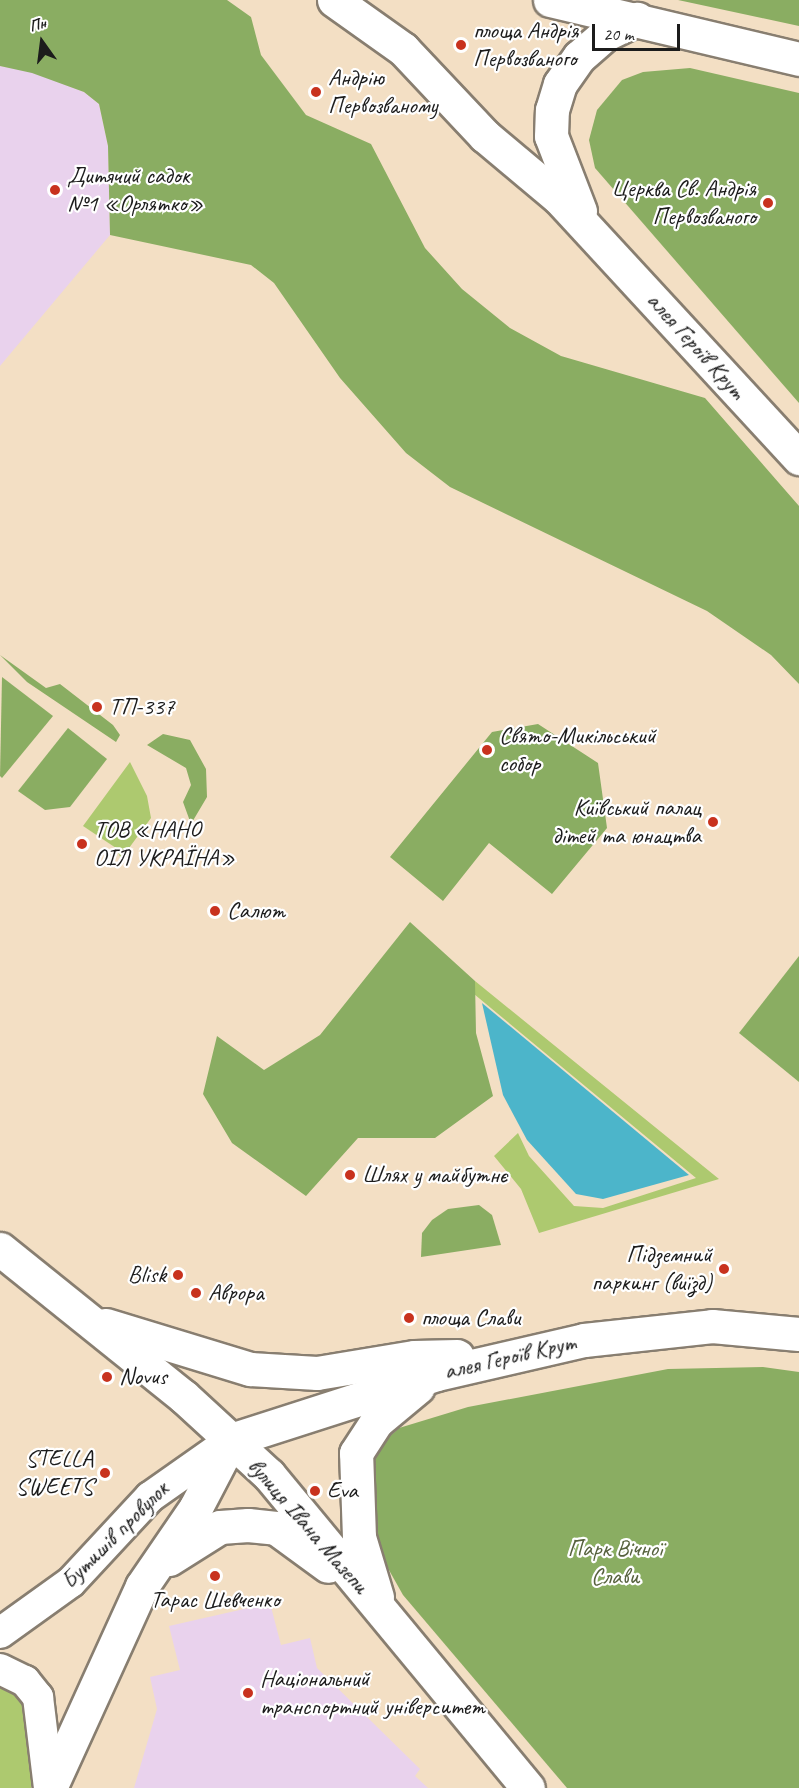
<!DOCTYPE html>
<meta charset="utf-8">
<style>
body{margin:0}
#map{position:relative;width:799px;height:1788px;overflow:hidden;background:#f3dfc4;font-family:Caveat,sans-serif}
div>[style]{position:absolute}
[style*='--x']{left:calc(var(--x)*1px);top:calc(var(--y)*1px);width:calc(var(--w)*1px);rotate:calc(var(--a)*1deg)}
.built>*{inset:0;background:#e9d2ed}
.green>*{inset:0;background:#adc96f}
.forest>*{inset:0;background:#8aad62}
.water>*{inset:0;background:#4cb5ca}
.roads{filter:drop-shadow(2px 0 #887e70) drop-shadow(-2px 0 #887e70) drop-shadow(0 2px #887e70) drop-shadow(0 -2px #887e70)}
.minor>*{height:30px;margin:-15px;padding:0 15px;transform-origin:15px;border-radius:15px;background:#fff}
.secondary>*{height:33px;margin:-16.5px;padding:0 16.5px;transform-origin:16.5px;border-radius:16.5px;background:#fff}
.dots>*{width:16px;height:16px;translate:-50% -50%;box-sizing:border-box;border:3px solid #fff;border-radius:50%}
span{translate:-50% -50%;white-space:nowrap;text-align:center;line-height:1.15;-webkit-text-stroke:4.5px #fff;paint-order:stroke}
.poi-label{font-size:24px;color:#1c1c1c}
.left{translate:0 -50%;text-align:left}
.right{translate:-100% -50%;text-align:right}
.street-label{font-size:24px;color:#1c1c1c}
.park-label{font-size:24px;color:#56613d}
.north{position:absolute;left:12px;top:12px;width:60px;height:60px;-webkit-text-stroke:4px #fff;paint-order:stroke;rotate:346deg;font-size:16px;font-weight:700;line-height:24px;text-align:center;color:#1c1c1c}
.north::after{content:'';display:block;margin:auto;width:21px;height:27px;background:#1c1c1c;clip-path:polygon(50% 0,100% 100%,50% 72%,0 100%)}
.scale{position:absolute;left:592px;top:24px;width:88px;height:27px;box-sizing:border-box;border:3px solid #1c1c1c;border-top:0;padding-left:8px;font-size:18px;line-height:21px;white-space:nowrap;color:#1c1c1c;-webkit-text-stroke:4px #fff;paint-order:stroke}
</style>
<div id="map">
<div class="built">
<i style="clip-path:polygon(0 66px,32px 72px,84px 92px,99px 104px,108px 146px,110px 235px,0 366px)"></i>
<i style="clip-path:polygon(270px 1603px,281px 1645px,310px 1638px,317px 1668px,420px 1769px,415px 1776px,428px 1788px,134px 1788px,157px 1709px,150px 1677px,180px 1670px,169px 1626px)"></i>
</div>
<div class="green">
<i style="clip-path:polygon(130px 762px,147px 796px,151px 818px,121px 859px,116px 848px,83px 826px)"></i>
<i style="clip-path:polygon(475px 981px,719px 1179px,539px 1233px,521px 1189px,494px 1156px,518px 1133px,529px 1156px,574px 1206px,603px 1208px,696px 1178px,474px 994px)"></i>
<i style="clip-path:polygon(0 1688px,18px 1694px,44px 1737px,31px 1788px,0 1788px)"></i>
</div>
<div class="forest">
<i style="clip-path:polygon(0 0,227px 0,251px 17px,261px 55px,306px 115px,371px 144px,425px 248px,462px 289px,510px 328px,561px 356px,705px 398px,799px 506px,799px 684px,771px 655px,707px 611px,450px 487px,406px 453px,340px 378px,274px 283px,251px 265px,110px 235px,108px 146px,99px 104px,84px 92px,32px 73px,0 66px)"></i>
<i style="clip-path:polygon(678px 0,799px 0,799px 26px)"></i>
<i style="clip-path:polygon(690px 68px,799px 93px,799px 403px,595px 168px,589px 140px,597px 110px,622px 80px,643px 72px)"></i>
<i style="clip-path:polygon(0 655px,46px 688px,60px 684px,113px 725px,120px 735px,116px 742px,27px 682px)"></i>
<i style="clip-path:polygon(2px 677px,53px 716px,2px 778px,0 776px)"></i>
<i style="clip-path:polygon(538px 724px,598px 763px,607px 828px,552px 894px,489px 843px,443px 901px,390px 857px,492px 732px)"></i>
<i style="clip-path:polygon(68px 728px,107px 759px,70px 807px,45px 810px,18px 791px)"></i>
<i style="clip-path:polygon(163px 734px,190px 740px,206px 769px,207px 797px,191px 824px,183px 802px,191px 785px,186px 768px,147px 745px)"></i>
<i style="clip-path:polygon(410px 922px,475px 981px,476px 1033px,493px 1096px,435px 1138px,358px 1138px,306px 1196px,232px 1143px,203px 1094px,217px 1036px,264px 1070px,320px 1035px)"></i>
<i style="clip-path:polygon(799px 956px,799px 1082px,739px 1033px)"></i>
<i style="clip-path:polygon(479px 1205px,492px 1215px,501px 1245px,421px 1257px,422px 1233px,432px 1220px,448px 1209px)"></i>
<i style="clip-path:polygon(763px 1367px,799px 1372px,799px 1788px,567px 1788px,403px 1595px,371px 1538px,366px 1478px,379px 1446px,399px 1428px,468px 1407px,668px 1369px)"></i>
</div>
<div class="water">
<i style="clip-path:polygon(482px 1003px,689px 1175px,603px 1199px,576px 1194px,527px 1140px,503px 1095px)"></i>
</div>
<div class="roads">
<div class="minor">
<i style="--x:0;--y:1633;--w:87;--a:-35.7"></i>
<i style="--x:71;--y:1582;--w:116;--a:-47.1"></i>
<i style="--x:150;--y:1497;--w:99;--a:-35.1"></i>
<i style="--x:0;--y:1669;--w:28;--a:26"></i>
<i style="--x:25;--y:1681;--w:21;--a:51"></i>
<i style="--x:38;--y:1697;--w:92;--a:83.1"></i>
</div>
<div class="secondary">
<i style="--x:334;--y:0;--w:85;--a:35.4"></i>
<i style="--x:403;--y:49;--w:120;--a:46.7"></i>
<i style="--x:485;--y:136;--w:97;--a:40"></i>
<i style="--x:559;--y:198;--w:354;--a:47.3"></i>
<i style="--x:550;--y:0;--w:256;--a:13.3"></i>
<i style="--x:580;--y:211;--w:80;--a:-111.1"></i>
<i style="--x:551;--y:136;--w:26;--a:-88"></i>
<i style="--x:552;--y:110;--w:27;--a:-73"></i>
<i style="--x:560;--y:84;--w:33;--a:-55"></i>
<i style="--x:579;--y:57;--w:33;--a:-41"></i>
<i style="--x:604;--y:35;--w:37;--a:-26"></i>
<i style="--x:0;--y:1249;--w:235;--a:38.8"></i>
<i style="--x:183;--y:1396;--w:117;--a:42.6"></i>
<i style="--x:269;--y:1475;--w:406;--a:50.4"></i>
<i style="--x:106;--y:1325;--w:151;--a:17"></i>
<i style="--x:250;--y:1369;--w:67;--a:3.4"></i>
<i style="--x:317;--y:1373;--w:98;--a:-9.4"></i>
<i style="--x:414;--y:1357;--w:43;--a:-1.3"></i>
<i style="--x:231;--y:1440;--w:216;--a:-17.8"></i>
<i style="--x:437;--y:1374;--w:151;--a:-13"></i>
<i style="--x:584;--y:1340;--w:129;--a:-6.2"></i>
<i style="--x:712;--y:1326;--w:87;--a:5.3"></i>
<i style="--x:169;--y:1559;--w:60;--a:-32.1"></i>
<i style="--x:220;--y:1527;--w:28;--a:-4"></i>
<i style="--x:248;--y:1525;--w:28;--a:6"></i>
<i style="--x:276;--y:1528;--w:64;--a:36.2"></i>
<i style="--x:377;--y:1597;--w:63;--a:-106.7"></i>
<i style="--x:359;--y:1537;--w:84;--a:-92"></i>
<i style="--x:356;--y:1453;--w:38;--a:-57"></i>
<i style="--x:377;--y:1421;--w:53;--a:-39.7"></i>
<i style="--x:50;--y:1788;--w:222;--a:-65.5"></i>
<i style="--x:142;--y:1586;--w:96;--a:-55.6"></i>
<i style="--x:196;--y:1507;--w:76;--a:-62.4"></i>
</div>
</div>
<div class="dots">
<i style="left:461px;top:45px;background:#c8321e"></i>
<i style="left:316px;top:92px;background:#c8321e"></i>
<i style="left:55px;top:190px;background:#c8321e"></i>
<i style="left:768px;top:203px;background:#c8321e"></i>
<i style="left:97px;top:707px;background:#c8321e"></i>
<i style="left:487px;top:750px;background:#c8321e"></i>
<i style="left:713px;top:822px;background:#c8321e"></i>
<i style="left:82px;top:844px;background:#c8321e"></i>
<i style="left:215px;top:911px;background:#c8321e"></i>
<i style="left:350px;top:1175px;background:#c8321e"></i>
<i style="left:724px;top:1269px;background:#c8321e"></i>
<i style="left:178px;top:1275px;background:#c8321e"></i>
<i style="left:196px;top:1293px;background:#c8321e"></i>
<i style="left:409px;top:1318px;background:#c8321e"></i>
<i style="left:107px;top:1377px;background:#c8321e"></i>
<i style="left:105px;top:1473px;background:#c8321e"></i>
<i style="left:315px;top:1491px;background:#c8321e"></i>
<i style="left:215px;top:1576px;background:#c8321e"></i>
<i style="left:248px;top:1693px;background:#c8321e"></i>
</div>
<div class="poi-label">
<span class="left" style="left:473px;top:45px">площа Андрія<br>Первозваного</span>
<span class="left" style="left:328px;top:92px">Андрію<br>Первозваному</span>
<span class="left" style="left:67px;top:190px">Дитячий садок<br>№1 «Орлятко»</span>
<span class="right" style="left:756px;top:203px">Церква Св. Андрія<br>Первозваного</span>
<span class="left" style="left:109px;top:707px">ТП-337</span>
<span class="left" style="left:499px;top:750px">Свято-Микільський<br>собор</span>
<span class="right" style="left:701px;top:822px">Київський палац<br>дітей та юнацтва</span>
<span class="left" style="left:94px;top:844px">ТОВ «НАНО<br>ОІЛ УКРАЇНА»</span>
<span class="left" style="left:227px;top:911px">Салют</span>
<span class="left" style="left:362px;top:1175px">Шлях у майбутнє</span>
<span class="right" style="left:712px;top:1269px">Підземний<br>паркинг (виїзд)</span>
<span class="right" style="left:166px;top:1275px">Blisk</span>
<span class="left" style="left:208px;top:1293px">Аврора</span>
<span class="left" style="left:421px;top:1318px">площа Слави</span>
<span class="left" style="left:119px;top:1377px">Novus</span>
<span class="right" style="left:93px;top:1473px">STELLA<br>SWEETS</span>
<span class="left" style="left:327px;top:1491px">Eva</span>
<span style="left:215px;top:1600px">Тарас Шевченко</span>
<span class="left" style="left:260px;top:1693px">Національний<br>транспортний університет</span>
</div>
<div class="street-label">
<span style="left:696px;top:346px;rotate:48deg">алея Героїв Крут</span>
<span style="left:510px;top:1357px;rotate:-13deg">алея Героїв Крут</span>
<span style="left:308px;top:1526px;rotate:49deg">вулиця Івана Мазепи</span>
<span style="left:115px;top:1535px;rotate:-45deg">Бутишів провулок</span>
</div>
<div class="park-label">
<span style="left:615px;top:1563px">Парк Вічної<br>Слави</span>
</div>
<div class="north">Пн</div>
<div class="scale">20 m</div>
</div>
